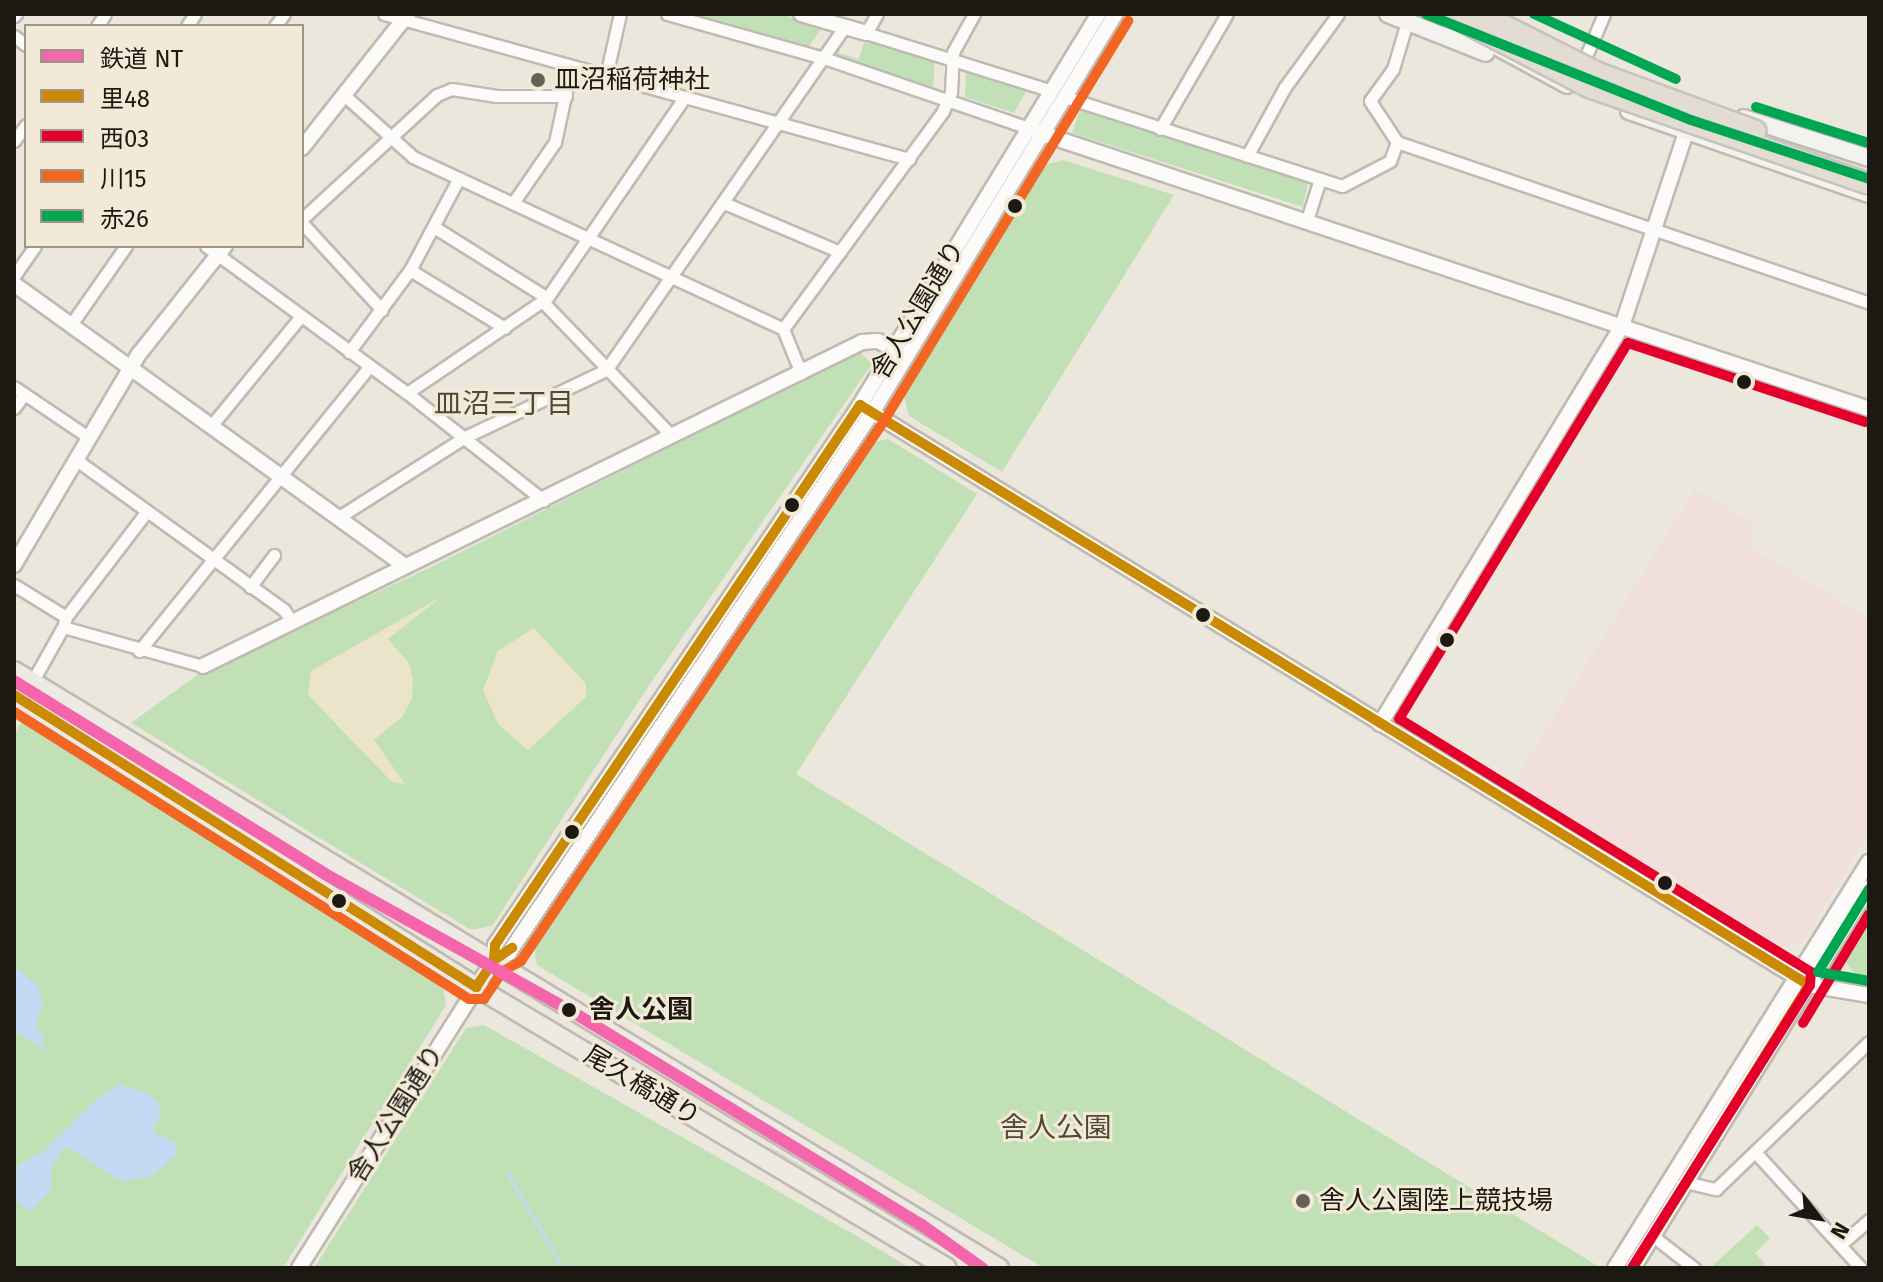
<!DOCTYPE html>
<meta charset="utf-8">
<style>
body{margin:0}
#map{position:relative;width:1883px;height:1282px;overflow:hidden;background:#ece7dc;font-family:"Fira Sans","Noto Sans JP",sans-serif}
div>[style]{position:absolute}
[style*='--x']{left:calc(var(--x)*1px);top:calc(var(--y)*1px);width:calc(var(--w)*1px);rotate:calc(var(--a)*1deg)}
.industrial>*{inset:0;background:#f0dfdb}
.green>*{inset:0;background:#c1e0b5}
.sand>*{inset:0;background:#ebe4ca}
.water>*{inset:0;background:#c4d9f3}
.stream>*{height:3px;margin:-1.5px;padding:0 1.5px;transform-origin:1.5px;border-radius:1.5px;background:#c4d9f3}
.roads{filter:drop-shadow(2px 0 #bfbbb2) drop-shadow(-2px 0 #bfbbb2) drop-shadow(0 2px #bfbbb2) drop-shadow(0 -2px #bfbbb2)}
.minor>*{height:11px;margin:-5.5px;padding:0 5.5px;transform-origin:5.5px;border-radius:5.5px;background:#fcfbfa}
.tertiary>*{height:14px;margin:-7px;padding:0 7px;transform-origin:7px;border-radius:7px;background:#fcfbfa}
.secondary>*{height:16px;margin:-8px;padding:0 8px;transform-origin:8px;border-radius:8px;background:#f4f2ee}
.primary>*{height:18px;margin:-9px;padding:0 9px;transform-origin:9px;border-radius:9px;background:#ede9e3}
.tram>*{height:2px;margin:-1px;padding:0 1px;transform-origin:1px;border-radius:1px;background:#d4d3d0}
.bridges{filter:drop-shadow(2px 0 #c6c4be) drop-shadow(-2px 0 #c6c4be) drop-shadow(0 2px #c6c4be) drop-shadow(0 -2px #c6c4be)}
.motorway-bridge>*{height:20px;margin:-10px;padding:0 10px;transform-origin:10px;border-radius:10px;background:#e3dcd3}
.bus-1>*{height:10px;margin:-5px;padding:0 5px;transform-origin:5px;border-radius:5px;background:#cb8a04}
.bus-2>*{height:10px;margin:-5px;padding:0 5px;transform-origin:5px;border-radius:5px;background:#e4002b}
.bus-3>*{height:10px;margin:-5px;padding:0 5px;transform-origin:5px;border-radius:5px;background:#f26522}
.bus-4>*{height:10px;margin:-5px;padding:0 5px;transform-origin:5px;border-radius:5px;background:#00a651}
.rail-1>*{height:12px;margin:-6px;padding:0 6px;transform-origin:6px;border-radius:6px;background:#f465ac}
.dots>*{width:22px;height:22px;translate:-50% -50%;box-sizing:border-box;border:4px solid #f2ead6;border-radius:50%}
span{translate:-50% -50%;white-space:nowrap;text-align:center;line-height:1.15;-webkit-text-stroke:6px #f2ead6;paint-order:stroke}
.poi-label{font-size:26px;color:#1b1912}
.left{translate:0 -50%;text-align:left}
.street-label{font-size:26px;color:#1b1912}
.stop-label{font-size:26px;color:#1b1912;font-weight:700}
.neighbourhood-label{font-size:28px;color:#504939}
.frame{position:absolute;inset:0;border:16px solid #1b1912;pointer-events:none}
.legend{position:absolute;left:24px;top:24px;width:280px;height:224px;box-sizing:border-box;background:#f2ead6;border:2px solid #9c9688;margin:0;padding:10px 14px;list-style:none;font-size:24px;color:#1b1912}
.legend li{display:flex;align-items:center;gap:16px;height:40px}
.legend b{width:40px;border:2px solid #9c9688}
.north{position:absolute;left:1779px;top:1178px;width:80px;height:80px;-webkit-text-stroke:6px #f2ead6;paint-order:stroke;rotate:121deg;font-size:22px;font-weight:700;line-height:32px;text-align:center;color:#1b1912}
.north::after{content:'';display:block;margin:auto;width:28px;height:36px;background:#1b1912;clip-path:polygon(50% 0,100% 100%,50% 72%,0 100%)}
</style>
<div id="map">
<div class="industrial">
<i style="clip-path:polygon(1695px 489px,1751px 522px,1750px 547px,1869px 619px,1869px 832px,1803px 942px,1782px 947px,1513px 784px)"></i>
</div>
<div class="green">
<i style="clip-path:polygon(689px 14px,780px 14px,823px 26px,808px 48px)"></i>
<i style="clip-path:polygon(847px 33px,935px 60px,933px 87px,835px 56px,835px 52px,859px 59px,864px 42px)"></i>
<i style="clip-path:polygon(966px 71px,1027px 90px,1014px 113px,965px 97px)"></i>
<i style="clip-path:polygon(1081px 108px,1308px 181px,1303px 207px,1072px 133px)"></i>
<i style="clip-path:polygon(1063px 160px,1174px 195px,1002px 472px,909px 416px,902px 389px,1037px 167px)"></i>
<i style="clip-path:polygon(860px 352px,872px 364px,650px 684px,492px 926px,471px 930px,131px 723px,200px 673px,425px 570px)"></i>
<i style="clip-path:polygon(888px 439px,977px 494px,796px 774px,1601px 1268px,1044px 1268px,537px 965px,533px 940px,588px 848px,866px 444px)"></i>
<i style="clip-path:polygon(24px 718px,443px 987px,446px 1005px,283px 1268px,14px 1268px,14px 734px)"></i>
<i style="clip-path:polygon(1869px 914px,1869px 979px,1858px 977px,1845px 961px)"></i>
<i style="clip-path:polygon(484px 1025px,855px 1235px,910px 1268px,314px 1268px,466px 1028px)"></i>
<i style="clip-path:polygon(1757px 1225px,1770px 1238px,1755px 1253px,1765px 1264px,1761px 1268px,1710px 1268px)"></i>
</div>
<div class="sand">
<i style="clip-path:polygon(441px 597px,388px 639px,409px 663px,413px 679px,412px 698px,402px 717px,374px 740px,405px 784px,392px 782px,308px 695px,311px 671px)"></i>
<i style="clip-path:polygon(534px 628px,586px 684px,586px 697px,528px 750px,498px 724px,483px 690px,498px 651px)"></i>
</div>
<div class="water">
<i style="clip-path:polygon(14px 967px,38px 986px,43px 1003px,35px 1027px,44px 1038px,41px 1044px,58px 1058px,14px 1031px)"></i>
<i style="clip-path:polygon(120px 1084px,151px 1096px,162px 1108px,153px 1132px,176px 1143px,176px 1155px,152px 1176px,121px 1181px,66px 1146px,52px 1165px,50px 1190px,31px 1211px,21px 1205px,14px 1196px,18px 1165px,43px 1152px,96px 1100px)"></i>
</div>
<div class="stream">
<i style="--x:507;--y:1173;--w:110;--a:59.5"></i>
</div>
<div class="roads">
<div class="minor">
<i style="--x:384;--y:14;--w:545;--a:15.44"></i>
<i style="--x:667;--y:14;--w:163;--a:15.7"></i>
<i style="--x:824;--y:58;--w:217;--a:18.9"></i>
<i style="--x:877;--y:14;--w:22;--a:120"></i>
<i style="--x:866;--y:33;--w:195;--a:17.3"></i>
<i style="--x:14;--y:16;--w:3;--a:-45"></i>
<i style="--x:1407;--y:22;--w:49;--a:106.6"></i>
<i style="--x:1393;--y:69;--w:39;--a:126"></i>
<i style="--x:1370;--y:101;--w:49;--a:56.6"></i>
<i style="--x:1397;--y:142;--w:499;--a:18.8"></i>
<i style="--x:97;--y:26;--w:14;--a:-56"></i>
<i style="--x:187;--y:26;--w:14;--a:-56"></i>
<i style="--x:275;--y:26;--w:15;--a:-53"></i>
<i style="--x:14;--y:36;--w:15;--a:37"></i>
<i style="--x:1586;--y:56;--w:46;--a:-66.8"></i>
<i style="--x:606;--y:76;--w:64;--a:-77.3"></i>
<i style="--x:344;--y:95;--w:93;--a:41.9"></i>
<i style="--x:413;--y:157;--w:408;--a:24.9"></i>
<i style="--x:783;--y:329;--w:48;--a:67.8"></i>
<i style="--x:1065;--y:97;--w:291;--a:17.8"></i>
<i style="--x:1342;--y:186;--w:54;--a:-27.5"></i>
<i style="--x:1390;--y:161;--w:20;--a:-70"></i>
<i style="--x:1160;--y:129;--w:133;--a:-59.8"></i>
<i style="--x:14;--y:141;--w:20;--a:-53"></i>
<i style="--x:1247;--y:156;--w:79;--a:-61.2"></i>
<i style="--x:1285;--y:87;--w:90;--a:-54"></i>
<i style="--x:513;--y:203;--w:74;--a:-55.5"></i>
<i style="--x:555;--y:142;--w:76;--a:-77.8"></i>
<i style="--x:724;--y:203;--w:126;--a:22.9"></i>
<i style="--x:302;--y:219;--w:183;--a:-42.6"></i>
<i style="--x:437;--y:95;--w:16;--a:-22"></i>
<i style="--x:452;--y:89;--w:45;--a:9"></i>
<i style="--x:496;--y:96;--w:70;--a:0"></i>
<i style="--x:1307;--y:220;--w:43;--a:-72.4"></i>
<i style="--x:302;--y:223;--w:118;--a:47.4"></i>
<i style="--x:434;--y:227;--w:133;--a:32.1"></i>
<i style="--x:206;--y:246;--w:249;--a:36.2"></i>
<i style="--x:407;--y:393;--w:169;--a:-34.2"></i>
<i style="--x:547;--y:298;--w:242;--a:-55.6"></i>
<i style="--x:410;--y:270;--w:111;--a:31.4"></i>
<i style="--x:14;--y:276;--w:37;--a:-55"></i>
<i style="--x:542;--y:301;--w:187;--a:46.1"></i>
<i style="--x:72;--y:323;--w:94;--a:-55"></i>
<i style="--x:783;--y:329;--w:270;--a:-53.7"></i>
<i style="--x:943;--y:111;--w:21;--a:-67"></i>
<i style="--x:951;--y:92;--w:40;--a:-87.1"></i>
<i style="--x:953;--y:52;--w:43;--a:-61.1"></i>
<i style="--x:349;--y:352;--w:102;--a:-53.4"></i>
<i style="--x:410;--y:270;--w:104;--a:-62"></i>
<i style="--x:14;--y:387;--w:89;--a:34"></i>
<i style="--x:407;--y:393;--w:174;--a:38.2"></i>
<i style="--x:14;--y:408;--w:17;--a:-54"></i>
<i style="--x:211;--y:426;--w:142;--a:-50.7"></i>
<i style="--x:75;--y:459;--w:258;--a:35.8"></i>
<i style="--x:284;--y:610;--w:14;--a:56"></i>
<i style="--x:339;--y:517;--w:149;--a:-32.4"></i>
<i style="--x:465;--y:437;--w:156;--a:-25.4"></i>
<i style="--x:606;--y:370;--w:419;--a:-55.2"></i>
<i style="--x:14;--y:585;--w:61;--a:31.6"></i>
<i style="--x:66;--y:617;--w:6;--a:108"></i>
<i style="--x:250;--y:587;--w:40;--a:-53"></i>
<i style="--x:66;--y:617;--w:133;--a:-52.6"></i>
<i style="--x:139;--y:651;--w:365;--a:-51"></i>
<i style="--x:22;--y:700;--w:84;--a:-60.7"></i>
<i style="--x:63;--y:627;--w:145;--a:15.6"></i>
<i style="--x:1755;--y:1152;--w:157;--a:47.6"></i>
<i style="--x:1689;--y:1183;--w:28;--a:13"></i>
<i style="--x:1716;--y:1189;--w:212;--a:-43.9"></i>
<i style="--x:1654;--y:1237;--w:51;--a:37.8"></i>
<i style="--x:1840;--y:1245;--w:38;--a:-41"></i>
</div>
<div class="tertiary">
<i style="--x:801;--y:14;--w:68;--a:16.3"></i>
<i style="--x:1037;--y:132;--w:877;--a:18.41"></i>
<i style="--x:302;--y:148;--w:171;--a:-51.7"></i>
<i style="--x:14;--y:284;--w:482;--a:35.8"></i>
<i style="--x:860;--y:405;--w:1112;--a:31.43"></i>
<i style="--x:1809;--y:985;--w:61;--a:9.5"></i>
<i style="--x:14;--y:565;--w:245;--a:-59.4"></i>
<i style="--x:139;--y:354;--w:138;--a:-51.5"></i>
<i style="--x:203;--y:666;--w:734;--a:-26.18"></i>
<i style="--x:862;--y:342;--w:16;--a:-4"></i>
<i style="--x:878;--y:341;--w:18;--a:29"></i>
<i style="--x:1380;--y:724;--w:466;--a:-58.7"></i>
<i style="--x:1622;--y:326;--w:214;--a:-71.7"></i>
<i style="--x:494;--y:960;--w:15;--a:-86"></i>
<i style="--x:495;--y:945;--w:652;--a:-55.94"></i>
<i style="--x:860;--y:405;--w:458;--a:-58.6"></i>
<i style="--x:299;--y:1268;--w:365;--a:-57.7"></i>
<i style="--x:494;--y:960;--w:17;--a:-25"></i>
<i style="--x:509;--y:953;--w:651;--a:-56.09"></i>
<i style="--x:872;--y:413;--w:468;--a:-58.6"></i>
<i style="--x:1615;--y:1268;--w:479;--a:-58"></i>
<i style="--x:1633;--y:1268;--w:448;--a:-58.2"></i>
</div>
<div class="secondary">
<i style="--x:1388;--y:14;--w:105;--a:21.7"></i>
<i style="--x:1437;--y:14;--w:148;--a:28.6"></i>
<i style="--x:1629;--y:111;--w:254;--a:19.1"></i>
<i style="--x:1744;--y:118;--w:131;--a:17.7"></i>
</div>
<div class="primary">
<i style="--x:14;--y:671;--w:1152;--a:31.22"></i>
<i style="--x:14;--y:695;--w:547;--a:32.29"></i>
<i style="--x:476;--y:987;--w:548;--a:30.82"></i>
</div>
</div>
<div class="tram">
<i style="--x:770;--y:1148;--w:41;--a:31"></i>
</div>
<div class="bridges">
<div class="motorway-bridge">
<i style="--x:1449;--y:14;--w:158;--a:27.5"></i>
<i style="--x:1589;--y:87;--w:296;--a:19.1"></i>
<i style="--x:1481;--y:14;--w:131;--a:26.8"></i>
<i style="--x:1598;--y:73;--w:168;--a:20.2"></i>
</div>
</div>
<div class="bus-1">
<i style="--x:14;--y:695;--w:547;--a:32.29"></i>
<i style="--x:476;--y:987;--w:32;--a:-56"></i>
<i style="--x:494;--y:960;--w:22;--a:-34"></i>
<i style="--x:494;--y:960;--w:15;--a:-86"></i>
<i style="--x:495;--y:945;--w:652;--a:-55.94"></i>
<i style="--x:860;--y:405;--w:1112;--a:31.43"></i>
<i style="--x:1809;--y:985;--w:333;--a:121.9"></i>
</div>
<div class="bus-2">
<i style="--x:1803;--y:1023;--w:127;--a:-58.8"></i>
<i style="--x:1632;--y:1268;--w:334;--a:-57.8"></i>
<i style="--x:1810;--y:985;--w:13;--a:-86"></i>
<i style="--x:1811;--y:972;--w:483;--a:-148.4"></i>
<i style="--x:1399;--y:719;--w:440;--a:-58.7"></i>
<i style="--x:1628;--y:343;--w:250;--a:18.4"></i>
</div>
<div class="bus-3">
<i style="--x:14;--y:712;--w:538;--a:32.24"></i>
<i style="--x:469;--y:999;--w:15;--a:0"></i>
<i style="--x:484;--y:999;--w:34;--a:-56"></i>
<i style="--x:503;--y:971;--w:21;--a:-29"></i>
<i style="--x:521;--y:961;--w:651;--a:-56.09"></i>
<i style="--x:884;--y:421;--w:469;--a:-58.6"></i>
</div>
<div class="bus-4">
<i style="--x:1426;--y:14;--w:285;--a:21.8"></i>
<i style="--x:1691;--y:120;--w:188;--a:18.3"></i>
<i style="--x:1534;--y:14;--w:156;--a:24.6"></i>
<i style="--x:1756;--y:107;--w:119;--a:17.7"></i>
<i style="--x:1869;--y:889;--w:97;--a:121.6"></i>
<i style="--x:1818;--y:972;--w:52;--a:10"></i>
</div>
<div class="rail-1">
<i style="--x:14;--y:681;--w:366;--a:31.8"></i>
<i style="--x:325;--y:874;--w:282;--a:29.1"></i>
<i style="--x:571;--y:1011;--w:411;--a:31.4"></i>
<i style="--x:922;--y:1225;--w:74;--a:35.6"></i>
</div>
<div class="dots">
<i style="left:538px;top:80px;background:#646159"></i>
<i style="left:1015px;top:206px;background:#1b1912"></i>
<i style="left:1744px;top:382px;background:#1b1912"></i>
<i style="left:792px;top:505px;background:#1b1912"></i>
<i style="left:1203px;top:615px;background:#1b1912"></i>
<i style="left:1447px;top:640px;background:#1b1912"></i>
<i style="left:572px;top:832px;background:#1b1912"></i>
<i style="left:1665px;top:883px;background:#1b1912"></i>
<i style="left:339px;top:901px;background:#1b1912"></i>
<i style="left:569px;top:1010px;background:#1b1912"></i>
<i style="left:1303px;top:1201px;background:#646159"></i>
</div>
<div class="poi-label">
<span class="left" style="left:554px;top:80px">皿沼稲荷神社</span>
<span class="left" style="left:1319px;top:1201px">舎人公園陸上競技場</span>
</div>
<div class="street-label">
<span style="left:918px;top:310px;rotate:-59deg">舎人公園通り</span>
<span style="left:642px;top:1086px;rotate:31deg">尾久橋通り</span>
<span style="left:396px;top:1114px;rotate:-58deg">舎人公園通り</span>
</div>
<div class="stop-label">
<span class="left" style="left:589px;top:1010px">舎人公園</span>
</div>
<div class="neighbourhood-label">
<span style="left:504px;top:404px">皿沼三丁目</span>
<span style="left:1056px;top:1128px">舎人公園</span>
</div>
<div class="frame"></div>
<ul class="legend">
<li><b style="height:10px;background:#f465ac"></b>鉄道 NT</li>
<li><b style="height:10px;background:#cb8a04"></b>里48</li>
<li><b style="height:10px;background:#e4002b"></b>西03</li>
<li><b style="height:10px;background:#f26522"></b>川15</li>
<li><b style="height:10px;background:#00a651"></b>赤26</li>
</ul>
<div class="north">N</div>
</div>
